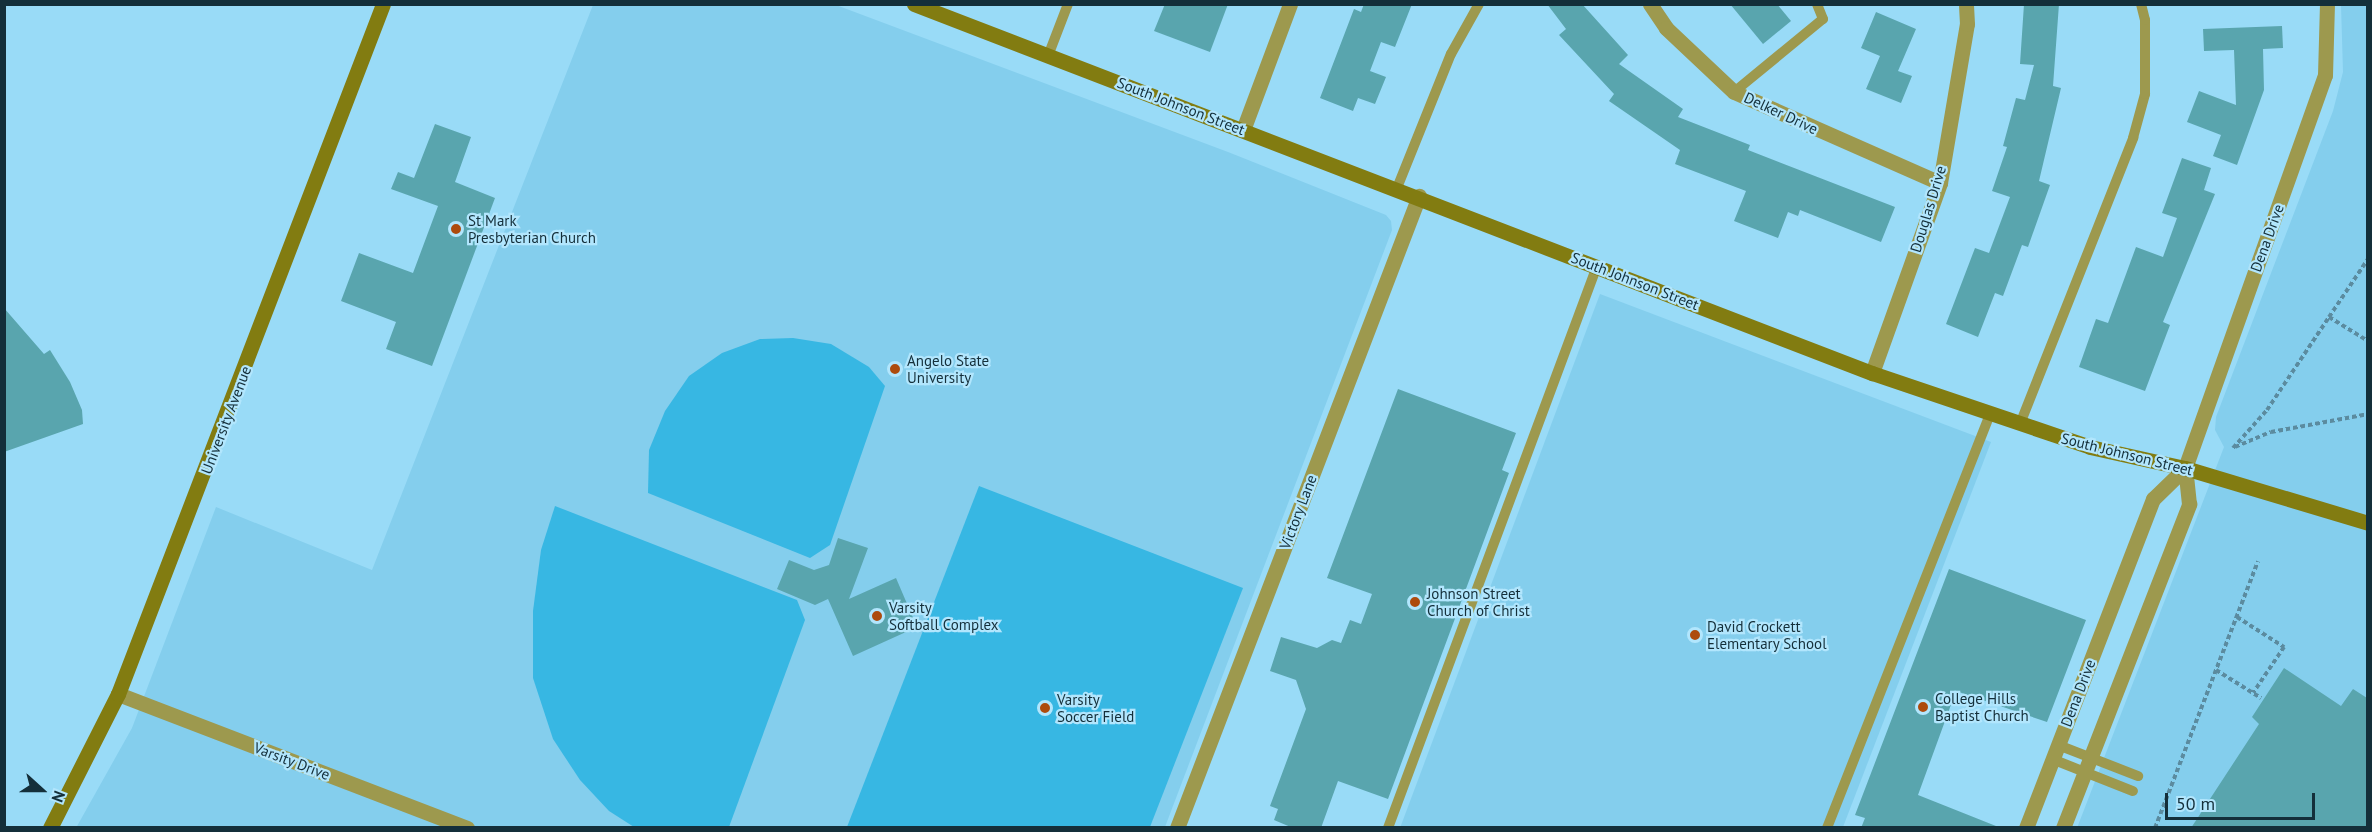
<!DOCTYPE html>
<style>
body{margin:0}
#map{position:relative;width:2372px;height:832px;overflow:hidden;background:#99dbf7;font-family:"PT Sans",sans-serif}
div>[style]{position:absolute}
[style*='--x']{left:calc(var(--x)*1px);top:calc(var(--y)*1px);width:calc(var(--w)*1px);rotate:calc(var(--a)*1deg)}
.built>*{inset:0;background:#84ceed}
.green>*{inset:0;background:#37b7e3}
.building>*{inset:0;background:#59a5ae}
.path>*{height:4px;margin-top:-2px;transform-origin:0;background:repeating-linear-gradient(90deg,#5b8b9f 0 4.5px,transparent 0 7.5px)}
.lane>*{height:10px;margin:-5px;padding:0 5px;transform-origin:5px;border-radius:5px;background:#9d994e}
.street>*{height:15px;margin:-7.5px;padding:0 7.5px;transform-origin:7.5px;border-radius:7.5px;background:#9d994e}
.secondary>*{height:15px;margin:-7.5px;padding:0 7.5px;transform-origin:7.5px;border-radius:7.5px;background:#827c11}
.dots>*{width:16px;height:16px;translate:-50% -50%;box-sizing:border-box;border:3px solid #b2e6fd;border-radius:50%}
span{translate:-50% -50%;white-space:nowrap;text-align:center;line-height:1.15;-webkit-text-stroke:4.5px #b2e6fd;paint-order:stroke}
.street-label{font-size:15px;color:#142f3a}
.poi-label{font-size:15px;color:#142f3a}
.left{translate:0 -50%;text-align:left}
.frame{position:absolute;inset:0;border:6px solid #142f3a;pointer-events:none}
.north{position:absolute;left:12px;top:760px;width:60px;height:60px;-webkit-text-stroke:4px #b2e6fd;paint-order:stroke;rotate:111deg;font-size:16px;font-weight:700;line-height:24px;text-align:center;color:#142f3a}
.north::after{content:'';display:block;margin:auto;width:21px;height:27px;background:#142f3a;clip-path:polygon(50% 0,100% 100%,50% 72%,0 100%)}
.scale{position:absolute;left:2165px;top:793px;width:150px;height:27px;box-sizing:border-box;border:3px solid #142f3a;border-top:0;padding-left:8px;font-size:18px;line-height:21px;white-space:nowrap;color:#142f3a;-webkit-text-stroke:4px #b2e6fd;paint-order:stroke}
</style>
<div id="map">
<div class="built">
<i style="clip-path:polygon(593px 5px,836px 5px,1228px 152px,1386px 215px,1391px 221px,1392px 230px,1165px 827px,76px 828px,132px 728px,216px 507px,372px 570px)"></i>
<i style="clip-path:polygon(2341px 5px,2367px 5px,2367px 827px,2077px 828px,2224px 447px,2215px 430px,2216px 417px,2333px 111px,2343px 72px)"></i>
<i style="clip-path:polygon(1600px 294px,1991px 442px,1843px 827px,1400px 828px)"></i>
</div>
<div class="green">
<i style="clip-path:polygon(793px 338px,831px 344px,869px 367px,885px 386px,830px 545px,810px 558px,648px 493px,649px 450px,665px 411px,689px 376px,722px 353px,760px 339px)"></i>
<i style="clip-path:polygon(979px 486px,1243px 588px,1150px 827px,847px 827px)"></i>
<i style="clip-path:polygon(555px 506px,797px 600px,805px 620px,729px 827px,634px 827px,609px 811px,580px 780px,553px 739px,533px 678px,533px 611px,541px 550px)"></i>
</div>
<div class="building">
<i style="clip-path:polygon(1165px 4px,1228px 4px,1210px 52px,1154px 31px)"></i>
<i style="clip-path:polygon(1364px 4px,1412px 4px,1395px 47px,1381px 42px,1370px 71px,1386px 77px,1375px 104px,1358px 98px,1353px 111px,1320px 98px,1354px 9px,1361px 12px)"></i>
<i style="clip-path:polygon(1547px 4px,1582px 4px,1628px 55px,1619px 64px,1683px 109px,1678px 117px,1750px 145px,1748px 150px,1895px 207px,1881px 242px,1800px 210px,1798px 216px,1788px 212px,1778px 238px,1734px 221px,1746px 191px,1675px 164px,1680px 150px,1609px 101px,1614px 94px,1559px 35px,1566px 29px)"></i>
<i style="clip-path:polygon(1730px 4px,1777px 4px,1791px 21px,1763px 44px)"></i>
<i style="clip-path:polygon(2024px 4px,2059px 4px,2053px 86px,2061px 88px,2039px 181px,2050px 185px,2028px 247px,2022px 245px,2003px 296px,1995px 293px,1978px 337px,1946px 324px,1975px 248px,1989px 253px,2010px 197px,1992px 191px,2007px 147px,2003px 146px,2016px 98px,2025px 100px,2034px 65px,2020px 64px)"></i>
<i style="clip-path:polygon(1876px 12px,1916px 29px,1898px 71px,1912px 76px,1901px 103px,1866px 89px,1880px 56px,1861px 48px)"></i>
<i style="clip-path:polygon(2282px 26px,2283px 48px,2263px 49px,2264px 90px,2237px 165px,2213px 156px,2221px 135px,2187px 122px,2199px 91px,2236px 105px,2234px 50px,2204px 51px,2203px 29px)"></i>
<i style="clip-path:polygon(435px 124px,471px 137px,455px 182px,495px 198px,432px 366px,386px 349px,396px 322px,341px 301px,359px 253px,413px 273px,438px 206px,391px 189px,398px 172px,414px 178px)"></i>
<i style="clip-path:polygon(2182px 158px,2211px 168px,2204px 190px,2215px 194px,2163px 322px,2170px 325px,2145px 391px,2079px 367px,2096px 319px,2108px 323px,2136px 247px,2163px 257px,2177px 218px,2162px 213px)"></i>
<i style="clip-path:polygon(4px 308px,44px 354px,50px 350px,70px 382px,82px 410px,83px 424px,4px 452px)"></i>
<i style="clip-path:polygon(1398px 389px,1516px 433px,1502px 470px,1509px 473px,1388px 799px,1338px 781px,1321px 828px,1293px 828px,1274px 820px,1278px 809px,1270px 806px,1306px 709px,1296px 680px,1270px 671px,1281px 637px,1317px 648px,1332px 640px,1341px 643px,1350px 620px,1361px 624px,1372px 594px,1327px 578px)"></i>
<i style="clip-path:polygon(838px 538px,868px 548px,849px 599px,896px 578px,917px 627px,853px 656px,828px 599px,815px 605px,777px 589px,789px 560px,814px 570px,829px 565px)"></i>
<i style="clip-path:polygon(1949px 569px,2086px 620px,2047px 722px,1956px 691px,1918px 795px,2001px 828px,1861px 828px,1865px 818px,1855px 815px)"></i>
<i style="clip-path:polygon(2284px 668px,2341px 706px,2353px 689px,2367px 698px,2367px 828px,2191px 828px,2259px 724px,2252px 717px)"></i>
</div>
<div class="path">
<i style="--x:2329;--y:317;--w:70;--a:-56.1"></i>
<i style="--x:2235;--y:447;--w:39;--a:-23"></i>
<i style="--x:2271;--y:432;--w:99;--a:-10.5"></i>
<i style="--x:2233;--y:448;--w:51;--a:-48.2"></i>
<i style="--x:2267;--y:410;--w:112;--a:-56.3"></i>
<i style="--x:2329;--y:317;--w:46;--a:31.6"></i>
<i style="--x:2237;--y:617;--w:56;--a:32.6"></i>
<i style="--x:2284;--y:647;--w:55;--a:124"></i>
<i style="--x:2216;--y:670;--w:53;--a:31.9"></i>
<i style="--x:2155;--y:828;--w:286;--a:-68.9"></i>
</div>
<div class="lane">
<i style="--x:1048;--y:56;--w:56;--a:-69"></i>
<i style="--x:1734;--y:92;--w:115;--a:-39.4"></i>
<i style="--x:1823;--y:19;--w:16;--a:-112"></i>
<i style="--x:1397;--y:188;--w:144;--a:-68.1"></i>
<i style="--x:1451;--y:54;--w:57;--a:-60.8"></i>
<i style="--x:2020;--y:424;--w:308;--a:-68.4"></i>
<i style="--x:2133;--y:138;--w:46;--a:-74.7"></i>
<i style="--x:2145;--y:94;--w:74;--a:-90"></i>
<i style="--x:2145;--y:20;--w:16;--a:-104"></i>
<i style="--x:2058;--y:745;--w:86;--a:21.2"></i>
<i style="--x:2052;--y:759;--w:87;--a:21.6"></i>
<i style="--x:1388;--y:828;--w:600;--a:-69.6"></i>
<i style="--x:1827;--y:828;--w:445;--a:-68.5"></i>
</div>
<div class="street">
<i style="--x:1650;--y:4;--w:29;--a:56"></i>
<i style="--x:1666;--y:28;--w:93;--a:43.3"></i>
<i style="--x:1734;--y:92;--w:225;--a:23.8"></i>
<i style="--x:1243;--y:130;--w:134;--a:-69.5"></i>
<i style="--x:1872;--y:373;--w:202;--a:-70.3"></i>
<i style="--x:1940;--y:183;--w:161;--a:-80.4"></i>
<i style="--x:1967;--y:24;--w:20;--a:-93"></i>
<i style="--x:118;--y:694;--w:374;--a:21"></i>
<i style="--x:1177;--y:828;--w:677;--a:-69.05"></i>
<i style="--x:2026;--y:828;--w:353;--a:-68.9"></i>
<i style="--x:2153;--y:499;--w:45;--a:-44.1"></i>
<i style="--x:2063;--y:828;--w:348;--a:-68.7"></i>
<i style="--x:2189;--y:504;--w:36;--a:-96"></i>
<i style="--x:2185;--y:468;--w:417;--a:-70.4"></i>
<i style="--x:2325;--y:75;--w:71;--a:-88.4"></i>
</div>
<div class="secondary">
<i style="--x:914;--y:4;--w:1027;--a:21.07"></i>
<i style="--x:1872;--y:373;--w:230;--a:18.7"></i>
<i style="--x:2090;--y:447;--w:97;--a:12.5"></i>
<i style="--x:2185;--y:468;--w:191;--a:16.7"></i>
<i style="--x:50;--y:828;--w:150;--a:-63.1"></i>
<i style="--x:118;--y:694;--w:739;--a:-68.99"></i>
</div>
<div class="dots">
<i style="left:456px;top:229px;background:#ad4b0d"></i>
<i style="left:895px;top:369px;background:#ad4b0d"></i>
<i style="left:1415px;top:602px;background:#ad4b0d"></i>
<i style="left:877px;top:616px;background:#ad4b0d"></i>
<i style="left:1695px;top:635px;background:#ad4b0d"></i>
<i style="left:1923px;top:707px;background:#ad4b0d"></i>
<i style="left:1045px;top:708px;background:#ad4b0d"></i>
</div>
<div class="street-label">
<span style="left:1181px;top:106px;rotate:21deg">South Johnson Street</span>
<span style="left:1781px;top:113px;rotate:25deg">Delker Drive</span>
<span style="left:1928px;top:209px;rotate:-73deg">Douglas Drive</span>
<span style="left:2267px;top:238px;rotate:-70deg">Dena Drive</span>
<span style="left:1635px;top:281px;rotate:21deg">South Johnson Street</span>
<span style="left:226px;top:420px;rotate:-69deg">University Avenue</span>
<span style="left:2127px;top:454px;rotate:14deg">South Johnson Street</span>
<span style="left:1298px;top:512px;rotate:-69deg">Victory Lane</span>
<span style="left:2078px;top:693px;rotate:-69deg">Dena Drive</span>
<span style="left:292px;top:761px;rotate:21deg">Varsity Drive</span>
</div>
<div class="poi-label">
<span class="left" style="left:468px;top:229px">St Mark<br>Presbyterian Church</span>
<span class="left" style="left:907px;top:369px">Angelo State<br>University</span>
<span class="left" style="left:1427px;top:602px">Johnson Street<br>Church of Christ</span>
<span class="left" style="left:889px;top:616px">Varsity<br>Softball Complex</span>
<span class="left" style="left:1707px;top:635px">David Crockett<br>Elementary School</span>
<span class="left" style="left:1935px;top:707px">College Hills<br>Baptist Church</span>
<span class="left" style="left:1057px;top:708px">Varsity<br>Soccer Field</span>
</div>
<div class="frame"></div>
<div class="north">N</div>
<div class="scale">50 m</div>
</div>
